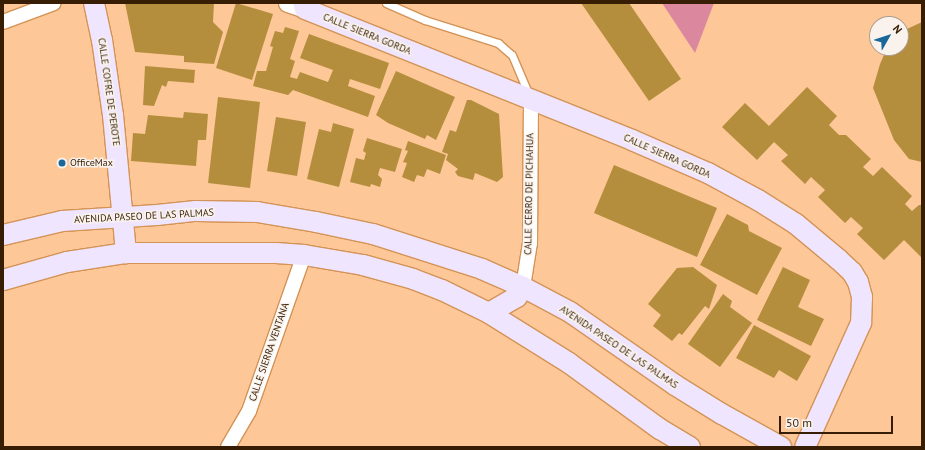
<!DOCTYPE html>
<style>
body{margin:0}
#map{position:relative;width:925px;height:450px;overflow:hidden;background:#fdc798;font-family:"PT Sans",sans-serif}
div>[style]{position:absolute}
[style*='--x']{left:calc(var(--x)*1px);top:calc(var(--y)*1px);width:calc(var(--w)*1px);rotate:calc(var(--a)*1deg)}
.green>*{inset:0;background:#db889e}
.building>*{inset:0;background:#b58e3d}
.roads{filter:drop-shadow(1px 0 #d39356) drop-shadow(-1px 0 #d39356) drop-shadow(0 1px #d39356) drop-shadow(0 -1px #d39356)}
.service>*{height:7px;margin:-3.5px;padding:0 3.5px;transform-origin:3.5px;border-radius:3.5px;background:#fff}
.minor>*{height:14px;margin:-7px;padding:0 7px;transform-origin:7px;border-radius:7px;background:#fff}
.tertiary>*{height:17px;margin:-8.5px;padding:0 8.5px;transform-origin:8.5px;border-radius:8.5px;background:#fff}
.secondary>*{height:20px;margin:-10px;padding:0 10px;transform-origin:10px;border-radius:10px;background:#efe5fe}
.dots>*{width:11px;height:11px;translate:-50% -50%;box-sizing:border-box;border:2px solid #faf3ed;border-radius:50%}
span{translate:-50% -50%;white-space:nowrap;text-align:center;line-height:1.15;-webkit-text-stroke:3px #faf3ed;paint-order:stroke}
.street-label{font-size:10px;color:#361d03}
.poi-label{font-size:10px;color:#361d03}
.left{translate:0 -50%;text-align:left}
.frame{position:absolute;inset:0;border:4px solid #361d03;pointer-events:none}
.north{position:absolute;left:869px;top:16px;width:40px;height:40px;box-sizing:border-box;background:#faf3ed;border:1px solid #ac9d8f;border-radius:50%;rotate:51deg;font-size:11px;font-weight:700;line-height:16px;text-align:center;color:#361d03}
.north::after{content:'';display:block;margin:auto;width:14px;height:18px;background:#1a679a;clip-path:polygon(50% 0,100% 100%,50% 72%,0 100%)}
.scale{position:absolute;left:779px;top:416px;width:114px;height:18px;box-sizing:border-box;border:2px solid #361d03;border-top:0;padding-left:5px;font-size:12px;line-height:14px;white-space:nowrap;color:#361d03;-webkit-text-stroke:3px #faf3ed;paint-order:stroke}
</style>
<div id="map">
<div class="green">
<i style="clip-path:polygon(662px 3px,714px 3px,695px 53px)"></i>
</div>
<div class="building">
<i style="clip-path:polygon(125px 3px,214px 3px,213px 22px,223px 32px,214px 64px,184px 62px,184px 56px,135px 52px)"></i>
<i style="clip-path:polygon(236px 3px,273px 14px,252px 80px,216px 68px)"></i>
<i style="clip-path:polygon(581px 3px,629px 3px,681px 79px,649px 101px)"></i>
<i style="clip-path:polygon(922px 22px,922px 162px,909px 159px,894px 140px,873px 88px,880px 64px,887px 48px,901px 48px,901px 34px,907px 29px)"></i>
<i style="clip-path:polygon(285px 27px,299px 31px,290px 59px,295px 61px,290px 77px,297px 79px,300px 72px,328px 82px,333px 70px,300px 58px,309px 34px,389px 63px,380px 89px,350px 79px,348px 86px,375px 96px,368px 117px,293px 90px,288px 95px,253px 86px,257px 71px,266px 71px,273px 47px,270px 46px,275px 31px,283px 33px)"></i>
<i style="clip-path:polygon(145px 66px,195px 70px,194px 83px,168px 81px,166px 87px,162px 85px,154px 106px,143px 105px)"></i>
<i style="clip-path:polygon(396px 71px,455px 97px,436px 140px,427px 135px,425px 139px,388px 123px,376px 115px)"></i>
<i style="clip-path:polygon(807px 87px,837px 116px,829px 125px,839px 135px,846px 135px,871px 159px,863px 167px,873px 176px,882px 167px,912px 196px,905px 204px,912px 211px,919px 205px,922px 205px,922px 258px,904px 240px,884px 260px,857px 234px,863px 228px,851px 217px,845px 223px,818px 197px,825px 190px,811px 177px,805px 184px,781px 161px,788px 155px,774px 142px,757px 160px,722px 127px,745px 103px,769px 126px)"></i>
<i style="clip-path:polygon(218px 97px,260px 102px,250px 188px,208px 183px)"></i>
<i style="clip-path:polygon(467px 100px,471px 100px,499px 114px,503px 177px,497px 182px,475px 173px,473px 180px,458px 176px,455px 172px,458px 169px,446px 160px,448px 154px,442px 152px,450px 130px,456px 132px)"></i>
<i style="clip-path:polygon(184px 112px,208px 114px,206px 140px,198px 140px,196px 166px,131px 161px,133px 133px,145px 134px,148px 115px,183px 118px)"></i>
<i style="clip-path:polygon(276px 117px,306px 122px,297px 176px,267px 171px)"></i>
<i style="clip-path:polygon(333px 123px,354px 129px,339px 187px,307px 179px,319px 129px,331px 132px)"></i>
<i style="clip-path:polygon(367px 138px,402px 149px,395px 172px,380px 168px,378px 175px,382px 179px,380px 187px,371px 184px,370px 187px,350px 182px,356px 158px,364px 160px,366px 153px,363px 151px)"></i>
<i style="clip-path:polygon(408px 141px,446px 155px,440px 174px,427px 169px,424px 177px,417px 175px,414px 182px,402px 177px,407px 163px,403px 162px,408px 151px,405px 150px)"></i>
<i style="clip-path:polygon(614px 165px,717px 208px,697px 257px,594px 213px)"></i>
<i style="clip-path:polygon(727px 214px,748px 225px,749px 231px,782px 248px,757px 295px,700px 265px)"></i>
<i style="clip-path:polygon(693px 267px,717px 285px,709px 309px,705px 306px,682px 335px,679px 333px,672px 341px,653px 326px,661px 315px,648px 304px,677px 268px)"></i>
<i style="clip-path:polygon(783px 267px,810px 280px,798px 307px,824px 319px,811px 346px,757px 320px)"></i>
<i style="clip-path:polygon(723px 294px,732px 301px,730px 307px,752px 323px,720px 367px,688px 344px)"></i>
<i style="clip-path:polygon(754px 325px,811px 356px,797px 381px,779px 370px,774px 378px,736px 358px)"></i>
</div>
<div class="roads">
<div class="service">
<i style="--x:386;--y:3;--w:43;--a:23.6"></i>
<i style="--x:425;--y:20;--w:77;--a:17.5"></i>
<i style="--x:498;--y:43;--w:18;--a:41"></i>
<i style="--x:512;--y:55;--w:43;--a:67"></i>
</div>
<div class="minor">
<i style="--x:3;--y:22;--w:54;--a:-20.4"></i>
<i style="--x:523;--y:287;--w:45;--a:-81"></i>
<i style="--x:530;--y:243;--w:143;--a:-89.6"></i>
<i style="--x:228;--y:447;--w:42;--a:-59.7"></i>
<i style="--x:249;--y:411;--w:165;--a:-70.6"></i>
</div>
<div class="tertiary">
<i style="--x:287;--y:3;--w:19;--a:18"></i>
</div>
<div class="secondary">
<i style="--x:94;--y:3;--w:38;--a:78"></i>
<i style="--x:102;--y:40;--w:76;--a:81.7"></i>
<i style="--x:113;--y:115;--w:139;--a:84.6"></i>
<i style="--x:303;--y:3;--w:6;--a:72"></i>
<i style="--x:305;--y:9;--w:352;--a:21.8"></i>
<i style="--x:632;--y:140;--w:83;--a:23.5"></i>
<i style="--x:708;--y:173;--w:57;--a:28.4"></i>
<i style="--x:758;--y:200;--w:45;--a:32.3"></i>
<i style="--x:796;--y:224;--w:55;--a:39.8"></i>
<i style="--x:838;--y:259;--w:19;--a:43"></i>
<i style="--x:852;--y:272;--w:12;--a:59"></i>
<i style="--x:858;--y:282;--w:16;--a:75"></i>
<i style="--x:862;--y:297;--w:26;--a:92"></i>
<i style="--x:861;--y:323;--w:136;--a:114.3"></i>
<i style="--x:3;--y:235;--w:61;--a:-13.3"></i>
<i style="--x:62;--y:221;--w:95;--a:-3.6"></i>
<i style="--x:157;--y:215;--w:39;--a:-6"></i>
<i style="--x:196;--y:211;--w:61;--a:0.9"></i>
<i style="--x:257;--y:212;--w:60;--a:9.6"></i>
<i style="--x:316;--y:222;--w:58;--a:11.9"></i>
<i style="--x:373;--y:234;--w:114;--a:17.8"></i>
<i style="--x:482;--y:269;--w:45;--a:23.7"></i>
<i style="--x:523;--y:287;--w:53;--a:28"></i>
<i style="--x:570;--y:312;--w:128;--a:34.8"></i>
<i style="--x:675;--y:385;--w:55;--a:31.7"></i>
<i style="--x:722;--y:414;--w:68;--a:29.2"></i>
<i style="--x:3;--y:280;--w:66;--a:-15.7"></i>
<i style="--x:67;--y:262;--w:60;--a:-8.7"></i>
<i style="--x:126;--y:253;--w:150;--a:0"></i>
<i style="--x:276;--y:253;--w:28;--a:4"></i>
<i style="--x:304;--y:255;--w:60;--a:9.6"></i>
<i style="--x:363;--y:265;--w:52;--a:15.6"></i>
<i style="--x:413;--y:279;--w:31;--a:21"></i>
<i style="--x:442;--y:290;--w:52;--a:26.1"></i>
<i style="--x:489;--y:313;--w:94;--a:32"></i>
<i style="--x:569;--y:363;--w:112;--a:36"></i>
<i style="--x:660;--y:429;--w:35;--a:31"></i>
<i style="--x:489;--y:313;--w:32;--a:-30"></i>
<i style="--x:517;--y:297;--w:12;--a:-59"></i>
</div>
</div>
<div class="dots">
<i style="left:62px;top:163px;background:#1a679a"></i>
</div>
<div class="street-label">
<span style="left:367px;top:34px;rotate:22deg">CALLE SIERRA GORDA</span>
<span style="left:109px;top:92px;rotate:82deg">CALLE COFRE DE PEROTE</span>
<span style="left:667px;top:156px;rotate:24deg">CALLE SIERRA GORDA</span>
<span style="left:529px;top:194px;rotate:-89deg">CALLE CERRO DE PICHAHUA</span>
<span style="left:144px;top:216px;rotate:-3deg">AVENIDA PASEO DE LAS PALMAS</span>
<span style="left:619px;top:347px;rotate:34deg">AVENIDA PASEO DE LAS PALMAS</span>
<span style="left:269px;top:352px;rotate:-71deg">CALLE SIERRA VENTANA</span>
</div>
<div class="poi-label">
<span class="left" style="left:70px;top:163px">OfficeMax</span>
</div>
<div class="frame"></div>
<div class="north">N</div>
<div class="scale">50 m</div>
</div>
